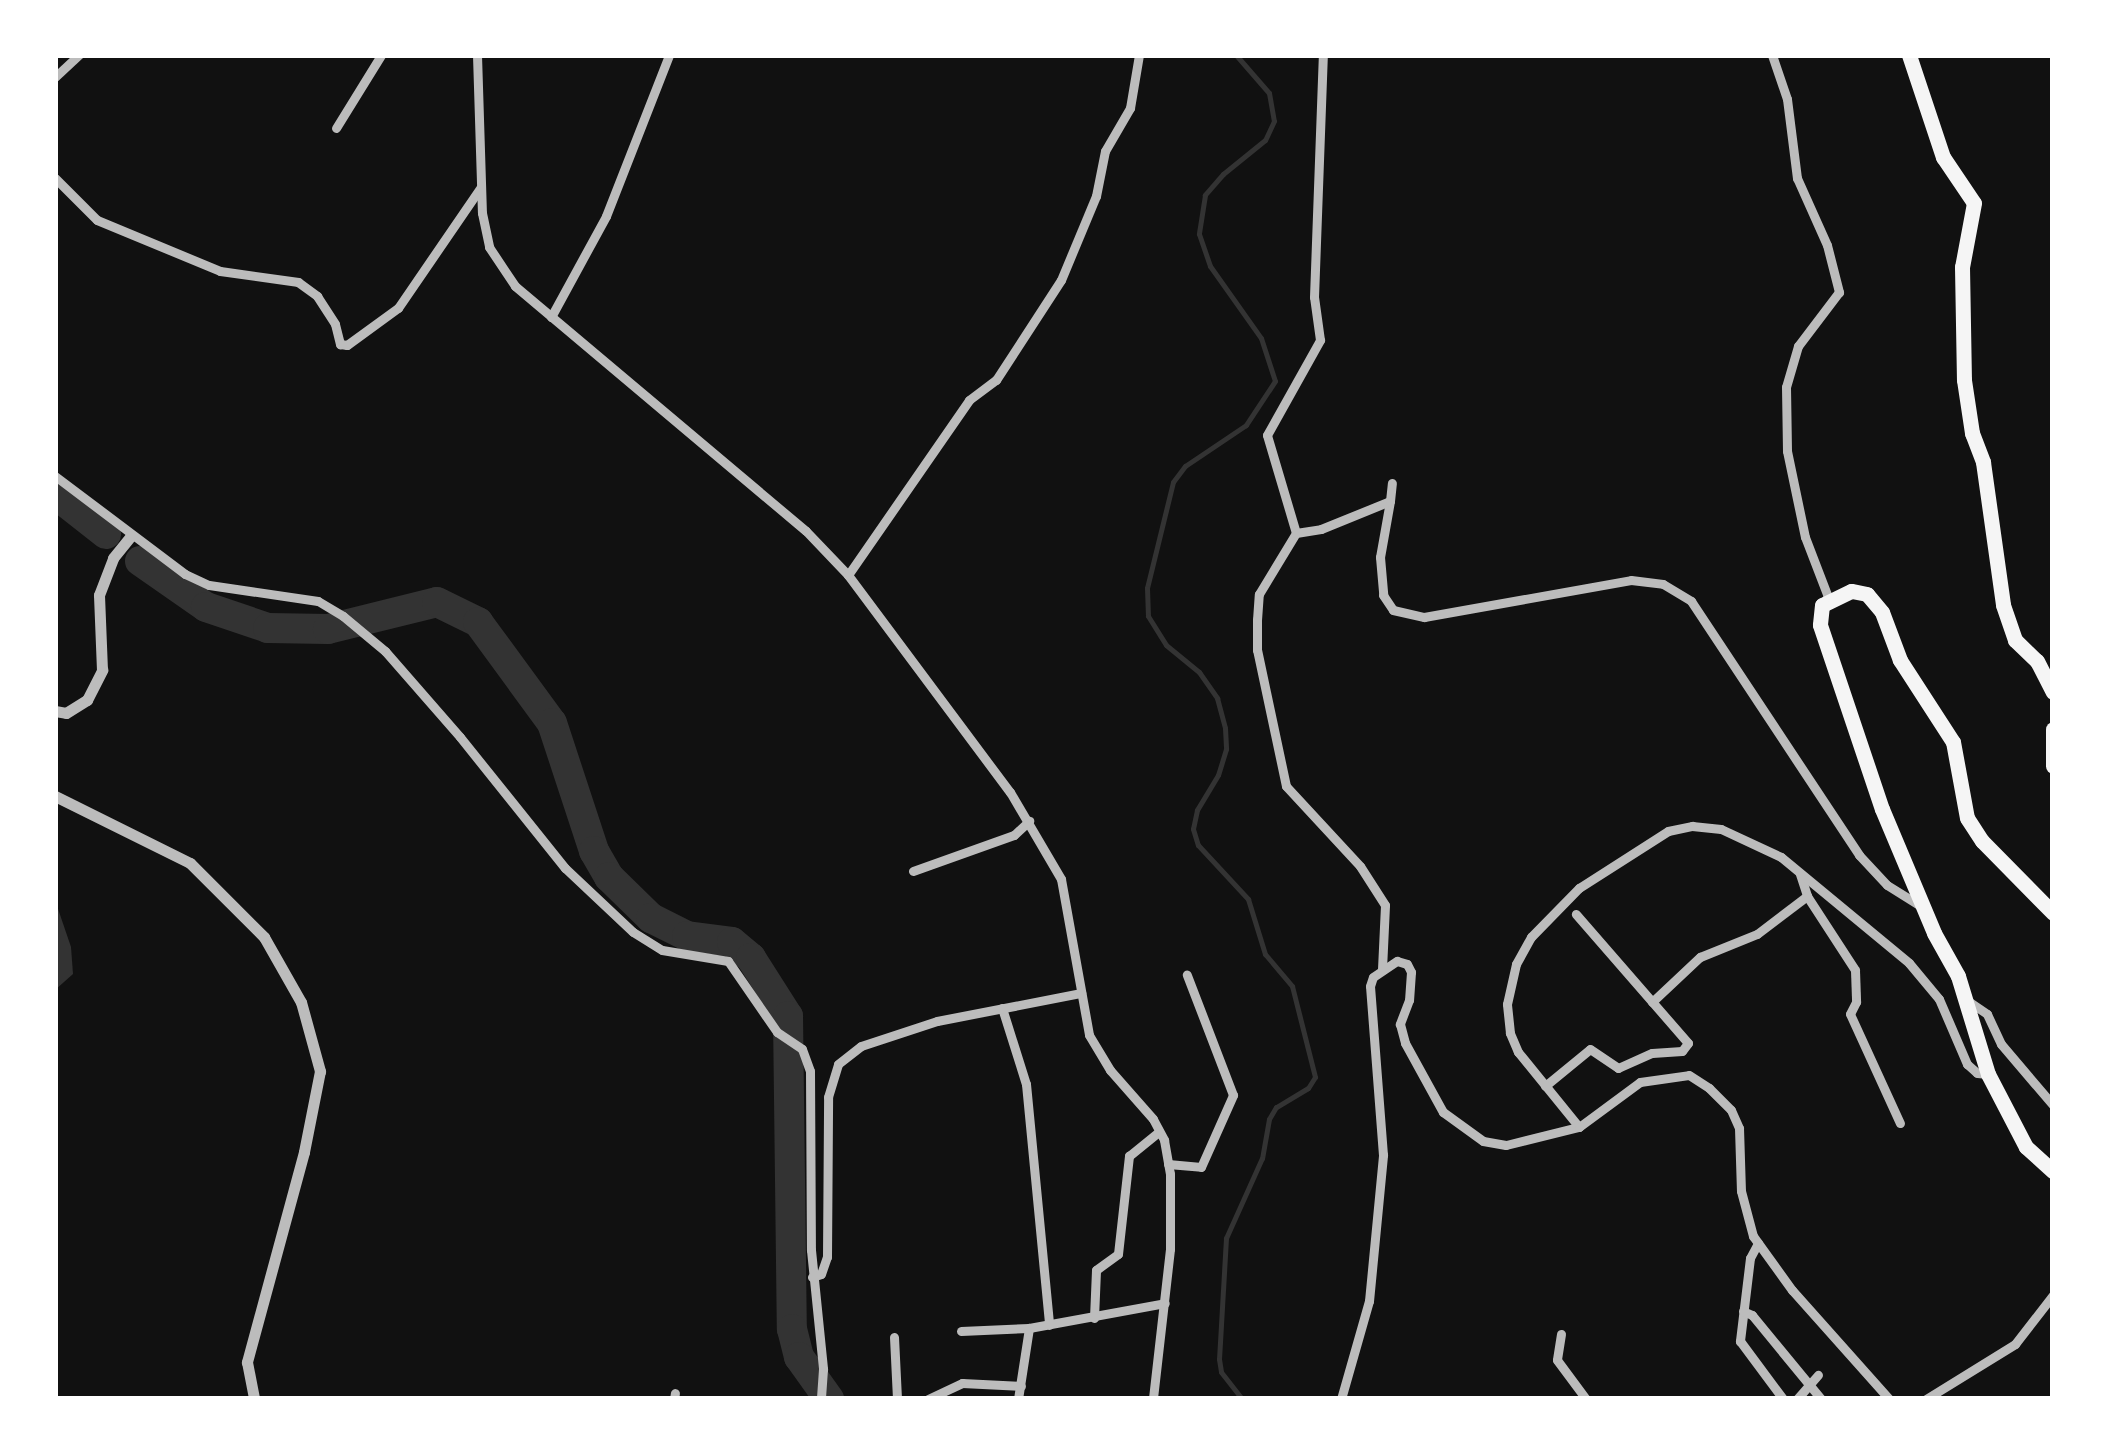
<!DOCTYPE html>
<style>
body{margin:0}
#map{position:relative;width:2108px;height:1454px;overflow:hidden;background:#111;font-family:"Fira Sans",sans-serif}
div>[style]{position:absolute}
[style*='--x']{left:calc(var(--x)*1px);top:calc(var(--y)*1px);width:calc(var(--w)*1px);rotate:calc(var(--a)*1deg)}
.water>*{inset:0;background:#333}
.stream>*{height:5px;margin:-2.5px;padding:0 2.5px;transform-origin:2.5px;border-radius:2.5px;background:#333}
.river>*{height:30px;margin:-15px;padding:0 15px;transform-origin:15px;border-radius:15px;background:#333}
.minor>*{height:9px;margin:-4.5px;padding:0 4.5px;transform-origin:4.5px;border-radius:4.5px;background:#bcbcbc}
.tertiary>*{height:11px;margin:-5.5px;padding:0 5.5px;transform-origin:5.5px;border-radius:5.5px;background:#bcbcbc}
.primary>*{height:15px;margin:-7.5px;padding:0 7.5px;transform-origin:7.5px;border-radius:7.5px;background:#f5f5f5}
span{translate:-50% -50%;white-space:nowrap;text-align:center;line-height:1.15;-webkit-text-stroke:10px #fff;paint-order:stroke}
.frame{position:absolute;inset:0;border:58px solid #fff;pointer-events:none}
</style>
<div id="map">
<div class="water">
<i style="clip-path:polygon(55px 900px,71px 947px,73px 974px,55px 990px)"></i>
</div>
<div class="stream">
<i style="--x:1236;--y:55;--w:50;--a:49"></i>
<i style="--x:1269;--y:93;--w:28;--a:80"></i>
<i style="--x:1274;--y:121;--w:21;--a:115"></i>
<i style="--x:1265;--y:140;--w:54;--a:141"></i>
<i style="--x:1223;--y:174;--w:28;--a:131"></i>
<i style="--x:1205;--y:195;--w:39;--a:99"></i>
<i style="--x:1199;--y:234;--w:34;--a:71"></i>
<i style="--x:1210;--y:266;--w:88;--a:54.7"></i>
<i style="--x:1261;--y:338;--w:45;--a:72"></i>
<i style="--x:1275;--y:381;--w:53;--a:123.4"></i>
<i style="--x:1246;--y:425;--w:73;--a:146.1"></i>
<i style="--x:1185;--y:466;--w:20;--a:127"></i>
<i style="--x:1173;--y:482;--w:109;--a:103.8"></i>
<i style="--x:1147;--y:588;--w:28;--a:88"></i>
<i style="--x:1148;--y:616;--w:34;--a:58"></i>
<i style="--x:1166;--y:645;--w:43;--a:39.3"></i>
<i style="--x:1199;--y:672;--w:32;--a:55"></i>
<i style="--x:1217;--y:698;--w:31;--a:75"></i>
<i style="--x:1225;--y:728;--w:21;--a:87"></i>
<i style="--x:1226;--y:749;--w:27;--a:107"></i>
<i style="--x:1218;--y:775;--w:41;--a:121"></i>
<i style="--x:1197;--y:810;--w:19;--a:102"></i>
<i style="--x:1193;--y:829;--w:17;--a:73"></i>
<i style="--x:1198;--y:845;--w:74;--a:47.2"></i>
<i style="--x:1248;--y:899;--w:58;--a:72.8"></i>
<i style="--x:1265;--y:954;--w:42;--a:49.8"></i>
<i style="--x:1292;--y:986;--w:94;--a:75.8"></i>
<i style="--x:1315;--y:1077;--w:13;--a:122"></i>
<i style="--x:1308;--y:1088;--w:37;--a:149"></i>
<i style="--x:1276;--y:1107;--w:14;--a:120"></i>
<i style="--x:1269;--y:1119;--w:40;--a:100"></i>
<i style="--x:1262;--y:1158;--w:88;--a:114.2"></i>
<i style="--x:1226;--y:1238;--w:121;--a:93.3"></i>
<i style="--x:1219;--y:1359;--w:13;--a:81"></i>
<i style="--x:1221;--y:1372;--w:34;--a:52"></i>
</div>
<div class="river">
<i style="--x:55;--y:494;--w:65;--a:38.1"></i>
<i style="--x:140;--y:561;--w:80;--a:34.9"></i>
<i style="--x:206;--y:607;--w:65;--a:18.7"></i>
<i style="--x:268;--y:628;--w:60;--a:1"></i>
<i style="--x:328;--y:629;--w:112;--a:-13.9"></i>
<i style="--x:437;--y:602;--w:46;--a:26"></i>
<i style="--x:478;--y:622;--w:125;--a:53.8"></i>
<i style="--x:552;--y:723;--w:135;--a:71.8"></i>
<i style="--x:594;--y:851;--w:30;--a:60"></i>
<i style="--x:609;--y:877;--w:59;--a:44.3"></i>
<i style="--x:651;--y:918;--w:40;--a:26.6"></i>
<i style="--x:687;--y:936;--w:45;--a:7.6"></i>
<i style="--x:732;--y:942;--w:25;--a:40"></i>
<i style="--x:751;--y:958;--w:69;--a:57.5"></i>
<i style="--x:788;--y:1016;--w:313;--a:89.3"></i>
<i style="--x:792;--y:1329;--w:29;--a:76"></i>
<i style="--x:799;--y:1357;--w:52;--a:54.5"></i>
</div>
<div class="minor">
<i style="--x:477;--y:55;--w:158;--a:88.2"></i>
<i style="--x:482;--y:213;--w:35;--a:78"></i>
<i style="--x:489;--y:247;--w:47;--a:56.3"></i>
<i style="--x:515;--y:286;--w:380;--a:40.1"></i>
<i style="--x:806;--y:531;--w:61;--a:46.3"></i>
<i style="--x:848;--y:575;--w:271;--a:53.3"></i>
<i style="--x:1010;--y:792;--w:101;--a:59.6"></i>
<i style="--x:1061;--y:879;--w:158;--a:79.8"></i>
<i style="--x:1089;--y:1035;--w:41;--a:59"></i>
<i style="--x:1110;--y:1070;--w:65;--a:48.7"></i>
<i style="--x:1153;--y:1119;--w:24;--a:62"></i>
<i style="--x:1164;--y:1140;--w:35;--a:80"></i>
<i style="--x:1170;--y:1174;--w:75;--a:90"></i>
<i style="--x:1170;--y:1249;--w:151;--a:96.5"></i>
<i style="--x:1772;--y:55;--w:46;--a:71.2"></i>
<i style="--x:1787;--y:99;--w:80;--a:82.8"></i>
<i style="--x:1797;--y:178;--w:73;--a:65.9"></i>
<i style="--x:1827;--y:245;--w:49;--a:75.7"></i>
<i style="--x:1839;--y:292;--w:68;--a:127.2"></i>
<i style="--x:1798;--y:346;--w:43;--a:106.3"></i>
<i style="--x:1786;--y:387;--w:64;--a:89.1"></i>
<i style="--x:1787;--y:451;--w:88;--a:78.2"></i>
<i style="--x:1805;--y:537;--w:64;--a:69"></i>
<i style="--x:1828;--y:597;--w:8;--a:130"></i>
<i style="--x:55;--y:77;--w:33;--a:-43"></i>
<i style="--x:336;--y:128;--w:86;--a:-58.3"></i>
<i style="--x:55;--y:178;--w:59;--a:45"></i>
<i style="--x:97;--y:220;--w:133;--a:22.5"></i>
<i style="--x:220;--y:271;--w:79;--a:8"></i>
<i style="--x:298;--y:282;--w:24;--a:36"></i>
<i style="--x:317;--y:296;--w:33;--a:57"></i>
<i style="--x:335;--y:324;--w:21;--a:76"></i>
<i style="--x:340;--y:344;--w:7;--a:8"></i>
<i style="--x:347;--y:345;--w:63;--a:-36"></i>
<i style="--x:398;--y:308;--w:147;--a:-55.6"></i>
<i style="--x:551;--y:317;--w:115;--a:-61.4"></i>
<i style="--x:606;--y:216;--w:173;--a:-68.6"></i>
<i style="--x:55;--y:476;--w:163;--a:37"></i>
<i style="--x:185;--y:574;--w:26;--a:25"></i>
<i style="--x:209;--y:585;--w:110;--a:8.4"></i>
<i style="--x:318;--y:601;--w:29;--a:31"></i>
<i style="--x:343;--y:616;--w:55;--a:39.8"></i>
<i style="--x:385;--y:651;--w:114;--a:48.9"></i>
<i style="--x:460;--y:737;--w:168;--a:51.3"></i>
<i style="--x:565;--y:868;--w:93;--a:43.3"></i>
<i style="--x:633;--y:932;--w:34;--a:32"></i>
<i style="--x:662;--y:950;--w:67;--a:9.5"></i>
<i style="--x:728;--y:961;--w:86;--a:55.4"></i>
<i style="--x:777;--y:1032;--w:30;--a:34"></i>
<i style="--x:802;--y:1049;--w:23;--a:70"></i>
<i style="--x:810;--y:1071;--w:179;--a:89.7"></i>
<i style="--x:811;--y:1250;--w:120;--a:84.2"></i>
<i style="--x:823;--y:1369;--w:30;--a:94"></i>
<i style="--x:1390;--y:501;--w:57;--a:100.1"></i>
<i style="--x:1380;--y:557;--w:38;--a:85"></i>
<i style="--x:1383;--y:595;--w:18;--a:56"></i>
<i style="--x:1393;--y:610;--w:32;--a:13"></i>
<i style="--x:1424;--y:617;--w:210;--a:-10.1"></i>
<i style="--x:1631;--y:580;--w:32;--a:7"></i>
<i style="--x:1663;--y:584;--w:33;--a:31"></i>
<i style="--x:1691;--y:601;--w:305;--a:56.5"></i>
<i style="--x:1859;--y:855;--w:41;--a:47"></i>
<i style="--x:1887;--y:885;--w:39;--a:32"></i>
<i style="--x:1296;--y:533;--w:102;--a:-106.5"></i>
<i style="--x:1267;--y:435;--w:109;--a:-60.8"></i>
<i style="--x:1320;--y:340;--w:43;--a:-97.9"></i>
<i style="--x:1314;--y:297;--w:242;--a:-87.9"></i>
<i style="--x:848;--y:575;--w:213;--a:-55.3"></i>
<i style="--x:969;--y:400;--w:34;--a:-37"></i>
<i style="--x:996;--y:380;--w:119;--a:-57"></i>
<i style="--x:1061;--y:280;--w:91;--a:-67.4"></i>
<i style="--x:1096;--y:196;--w:46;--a:-78.7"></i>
<i style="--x:1105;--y:151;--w:50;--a:-59.8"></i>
<i style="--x:1130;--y:108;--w:54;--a:-80.4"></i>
<i style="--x:913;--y:871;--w:107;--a:-19.6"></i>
<i style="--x:1014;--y:835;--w:21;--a:-43"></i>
<i style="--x:1800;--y:874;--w:23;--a:72"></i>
<i style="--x:1807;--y:896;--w:88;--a:57"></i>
<i style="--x:1855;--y:970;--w:32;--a:88"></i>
<i style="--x:1856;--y:1002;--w:13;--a:117"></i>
<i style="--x:1850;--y:1014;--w:120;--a:65.4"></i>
<i style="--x:1382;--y:969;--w:64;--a:-87.3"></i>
<i style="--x:1385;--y:905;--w:46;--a:-122.7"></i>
<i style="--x:1360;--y:866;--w:109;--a:-132.8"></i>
<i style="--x:1286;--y:786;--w:139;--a:-102"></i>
<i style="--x:1257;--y:650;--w:30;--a:-90"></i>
<i style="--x:1257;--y:620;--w:26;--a:-86"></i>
<i style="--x:1259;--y:594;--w:71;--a:-58.8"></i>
<i style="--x:1296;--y:533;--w:25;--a:-9"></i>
<i style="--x:1321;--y:529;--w:74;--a:-22.1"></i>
<i style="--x:1390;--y:501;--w:18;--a:-84"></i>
<i style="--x:1968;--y:1001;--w:23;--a:34"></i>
<i style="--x:1987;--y:1014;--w:33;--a:65"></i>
<i style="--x:2001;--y:1044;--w:80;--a:49.6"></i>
<i style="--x:1652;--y:1002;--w:66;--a:-43.2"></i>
<i style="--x:1700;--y:957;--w:61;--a:-22"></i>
<i style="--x:1757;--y:934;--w:63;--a:-37.2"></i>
<i style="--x:1002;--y:1008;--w:80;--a:72.5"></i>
<i style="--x:1026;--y:1084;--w:242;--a:84.5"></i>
<i style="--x:1545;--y:1086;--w:58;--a:-39.4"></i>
<i style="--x:1590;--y:1049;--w:34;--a:34"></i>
<i style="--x:1618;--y:1068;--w:37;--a:-24"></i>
<i style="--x:1652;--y:1053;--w:30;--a:-4"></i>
<i style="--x:1682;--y:1051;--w:10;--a:-53"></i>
<i style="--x:1688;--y:1043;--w:171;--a:-131"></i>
<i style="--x:1579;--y:1127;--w:97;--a:-129.1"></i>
<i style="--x:1518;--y:1052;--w:21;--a:-113"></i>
<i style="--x:1510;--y:1033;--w:29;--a:-96"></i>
<i style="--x:1507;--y:1004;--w:41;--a:-77.3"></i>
<i style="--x:1516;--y:964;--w:31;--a:-61"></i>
<i style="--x:1531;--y:937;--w:69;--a:-45.6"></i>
<i style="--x:1579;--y:888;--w:106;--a:-32.6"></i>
<i style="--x:1668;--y:831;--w:25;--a:-12"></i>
<i style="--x:1692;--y:826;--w:29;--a:6"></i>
<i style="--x:1721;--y:829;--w:66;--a:25"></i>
<i style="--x:1781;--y:857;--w:166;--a:39.6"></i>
<i style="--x:1909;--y:963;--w:47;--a:50.2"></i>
<i style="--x:1939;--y:999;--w:71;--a:66.7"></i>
<i style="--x:1967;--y:1064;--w:13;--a:42"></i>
<i style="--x:1977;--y:1073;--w:11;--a:5"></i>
<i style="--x:1168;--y:1164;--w:33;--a:5"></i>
<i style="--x:1201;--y:1167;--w:79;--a:-66"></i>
<i style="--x:1233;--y:1095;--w:129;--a:-111"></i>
<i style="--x:1758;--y:1243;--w:17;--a:118"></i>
<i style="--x:1750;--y:1258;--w:84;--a:96.9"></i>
<i style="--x:1740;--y:1341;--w:72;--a:53.4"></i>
<i style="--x:812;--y:1277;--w:9;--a:-18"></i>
<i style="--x:821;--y:1274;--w:18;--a:-71"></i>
<i style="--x:827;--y:1257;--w:160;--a:-89.6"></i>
<i style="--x:828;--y:1097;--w:34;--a:-73"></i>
<i style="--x:838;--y:1064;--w:29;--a:-38"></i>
<i style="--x:861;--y:1046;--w:80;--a:-18.2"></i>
<i style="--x:937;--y:1021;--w:147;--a:-11"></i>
<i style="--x:1743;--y:1311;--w:10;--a:24"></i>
<i style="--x:1752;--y:1315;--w:109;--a:50.6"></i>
<i style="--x:1094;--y:1318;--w:48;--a:-87.6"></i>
<i style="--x:1096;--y:1270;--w:27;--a:-36"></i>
<i style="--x:1118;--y:1254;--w:99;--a:-83.6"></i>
<i style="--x:1129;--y:1156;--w:38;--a:-39"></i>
<i style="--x:961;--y:1331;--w:68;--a:-2.5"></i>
<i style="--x:1029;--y:1328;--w:138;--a:-10.4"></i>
<i style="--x:1561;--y:1334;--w:26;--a:99"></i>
<i style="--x:1557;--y:1360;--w:49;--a:53.4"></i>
<i style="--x:894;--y:1337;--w:62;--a:87.2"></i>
<i style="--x:674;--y:1399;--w:6;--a:-81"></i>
<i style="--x:928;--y:1399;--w:38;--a:-25"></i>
<i style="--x:962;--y:1383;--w:59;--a:2.9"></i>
<i style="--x:1018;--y:1399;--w:72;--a:-81.2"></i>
<i style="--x:1341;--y:1399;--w:102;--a:-74.1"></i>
<i style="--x:1369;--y:1301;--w:147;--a:-84.5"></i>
<i style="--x:1383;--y:1155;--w:169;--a:-94.4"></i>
<i style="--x:1370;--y:986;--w:9;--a:-72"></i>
<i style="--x:1373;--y:977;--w:29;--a:-34"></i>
<i style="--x:1397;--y:961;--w:10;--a:17"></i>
<i style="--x:1407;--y:964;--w:9;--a:63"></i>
<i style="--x:1411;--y:972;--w:28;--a:94"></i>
<i style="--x:1409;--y:1000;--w:26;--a:111"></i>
<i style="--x:1400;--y:1024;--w:20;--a:75"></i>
<i style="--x:1405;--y:1043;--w:79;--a:61.2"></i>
<i style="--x:1443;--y:1112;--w:49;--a:35.9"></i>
<i style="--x:1483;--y:1141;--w:23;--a:10"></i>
<i style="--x:1506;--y:1145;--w:75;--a:-13.9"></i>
<i style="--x:1579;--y:1127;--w:76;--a:-36.4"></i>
<i style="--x:1640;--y:1082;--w:49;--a:-8.1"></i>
<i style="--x:1689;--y:1075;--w:24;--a:33"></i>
<i style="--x:1709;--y:1088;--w:31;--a:45"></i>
<i style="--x:1731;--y:1110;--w:20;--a:66"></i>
<i style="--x:1739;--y:1128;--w:63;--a:88.2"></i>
<i style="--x:1741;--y:1191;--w:47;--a:75.1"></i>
<i style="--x:1753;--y:1236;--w:67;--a:54.2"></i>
<i style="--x:1792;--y:1290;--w:146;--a:48.3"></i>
<i style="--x:1797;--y:1399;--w:32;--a:-49"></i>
<i style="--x:1926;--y:1399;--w:105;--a:-31.7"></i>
<i style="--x:2015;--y:1344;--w:62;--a:-52.2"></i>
</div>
<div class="tertiary">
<i style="--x:55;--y:711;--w:11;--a:10"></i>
<i style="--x:66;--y:713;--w:25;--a:-32"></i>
<i style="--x:87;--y:700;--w:34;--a:-63"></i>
<i style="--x:102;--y:670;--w:75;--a:-92.3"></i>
<i style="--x:99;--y:595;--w:40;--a:-69"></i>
<i style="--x:113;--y:558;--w:28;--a:-51"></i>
<i style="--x:55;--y:796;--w:151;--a:26.4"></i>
<i style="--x:190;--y:863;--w:105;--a:45"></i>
<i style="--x:264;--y:937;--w:75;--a:60.4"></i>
<i style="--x:301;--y:1002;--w:72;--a:74.6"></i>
<i style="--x:320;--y:1071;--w:83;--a:101.2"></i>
<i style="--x:304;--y:1152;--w:218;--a:105.2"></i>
<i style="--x:247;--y:1362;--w:38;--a:79"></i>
</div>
<div class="primary">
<i style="--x:1909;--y:55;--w:108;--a:71.6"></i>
<i style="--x:1943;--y:157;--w:55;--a:56"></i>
<i style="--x:1974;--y:203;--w:65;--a:100.6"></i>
<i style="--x:1962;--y:267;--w:113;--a:89"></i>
<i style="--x:1964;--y:380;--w:54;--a:81.4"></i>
<i style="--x:1972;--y:433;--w:31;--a:69"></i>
<i style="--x:1983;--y:462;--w:144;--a:82"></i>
<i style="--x:2003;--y:605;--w:37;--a:71"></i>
<i style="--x:2015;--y:640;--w:30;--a:44"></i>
<i style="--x:2037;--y:661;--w:35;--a:63"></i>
<i style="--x:2053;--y:729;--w:37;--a:90"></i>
<i style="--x:2053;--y:913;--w:101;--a:-134.6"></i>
<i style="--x:1982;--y:841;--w:27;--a:-123"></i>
<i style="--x:1967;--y:818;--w:77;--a:-100.4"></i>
<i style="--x:1953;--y:742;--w:98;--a:-122.9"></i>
<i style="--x:1900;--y:660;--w:51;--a:-110.6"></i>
<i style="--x:1882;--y:612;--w:23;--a:-130"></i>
<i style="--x:1867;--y:594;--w:16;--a:-169"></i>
<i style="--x:1851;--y:591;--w:32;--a:154"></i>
<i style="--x:1822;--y:605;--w:20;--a:96"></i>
<i style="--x:1820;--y:625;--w:194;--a:71.4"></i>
<i style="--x:1882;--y:809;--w:134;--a:67.2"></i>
<i style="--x:1934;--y:933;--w:49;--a:60.8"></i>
<i style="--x:1958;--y:976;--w:102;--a:73"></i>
<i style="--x:1988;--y:1074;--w:82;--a:62.5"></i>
<i style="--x:2026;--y:1147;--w:36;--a:42"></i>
</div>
<div class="frame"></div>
</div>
